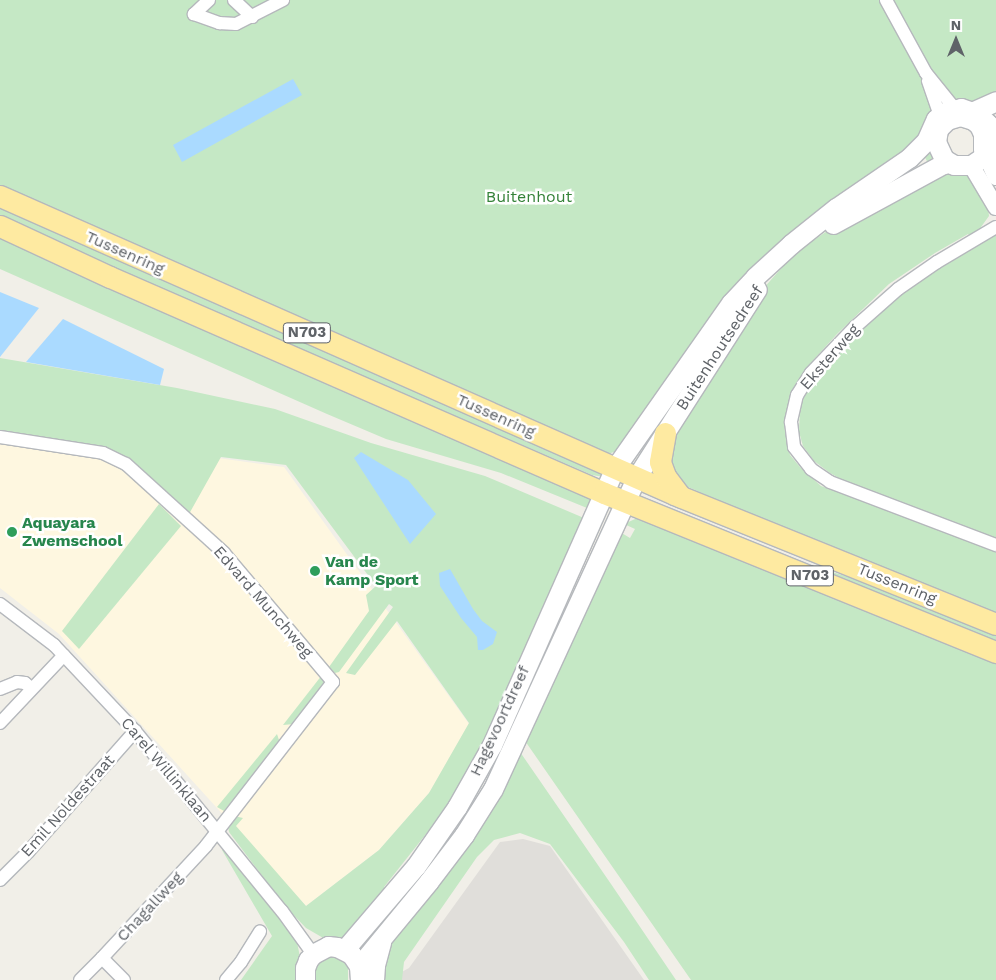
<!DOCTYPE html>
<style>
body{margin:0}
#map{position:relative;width:996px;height:980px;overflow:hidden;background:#f1efe8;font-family:"Work Sans",sans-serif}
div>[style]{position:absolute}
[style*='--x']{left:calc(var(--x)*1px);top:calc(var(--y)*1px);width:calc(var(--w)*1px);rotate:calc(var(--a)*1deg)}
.commercial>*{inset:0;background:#fef7e0}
.industrial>*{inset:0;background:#e0deda}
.green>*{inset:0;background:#c5e8c5}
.water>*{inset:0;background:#aadaff}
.roads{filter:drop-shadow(1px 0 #b5b8bc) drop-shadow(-1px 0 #b5b8bc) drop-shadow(0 1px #b5b8bc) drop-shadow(0 -1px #b5b8bc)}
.minor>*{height:12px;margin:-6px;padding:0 6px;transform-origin:6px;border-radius:6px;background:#fff}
.tertiary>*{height:16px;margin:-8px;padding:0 8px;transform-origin:8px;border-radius:8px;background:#fff}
.secondary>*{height:19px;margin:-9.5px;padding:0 9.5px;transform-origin:9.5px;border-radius:9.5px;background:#fff}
.trunk>*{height:21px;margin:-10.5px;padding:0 10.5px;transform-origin:10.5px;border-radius:10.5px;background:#feeaa1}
.dots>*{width:14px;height:14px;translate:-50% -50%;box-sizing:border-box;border:2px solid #fff;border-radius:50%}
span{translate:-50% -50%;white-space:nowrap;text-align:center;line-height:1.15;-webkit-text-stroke:5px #fff;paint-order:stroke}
.shield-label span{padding:1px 4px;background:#fff;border:1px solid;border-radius:4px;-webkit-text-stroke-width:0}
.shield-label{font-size:15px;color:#5f6368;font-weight:700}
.park-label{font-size:16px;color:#348238}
.street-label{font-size:16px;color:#5f6368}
.leisure-label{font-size:16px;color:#27864d;font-weight:700}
.left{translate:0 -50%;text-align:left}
.north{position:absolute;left:931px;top:15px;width:50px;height:50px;-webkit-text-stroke:4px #fff;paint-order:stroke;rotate:0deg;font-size:14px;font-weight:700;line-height:20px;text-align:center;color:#5f6368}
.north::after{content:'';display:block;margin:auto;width:18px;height:22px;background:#5f6368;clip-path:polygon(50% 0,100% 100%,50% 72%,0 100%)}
</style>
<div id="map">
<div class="commercial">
<i style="clip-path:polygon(0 433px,167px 451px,284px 467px,469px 724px,429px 793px,379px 850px,306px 906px,59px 634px,0 588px)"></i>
</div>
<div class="industrial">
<i style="clip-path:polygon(523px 839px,550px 846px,644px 980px,387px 980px,409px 968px,500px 842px)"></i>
</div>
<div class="green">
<i style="clip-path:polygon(0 0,996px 0,996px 98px,928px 125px,968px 174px,988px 207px,989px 216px,981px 227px,988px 238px,996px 235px,996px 539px,853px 486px,830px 473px,814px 461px,803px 446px,799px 432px,800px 408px,807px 389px,817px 376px,889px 303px,917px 280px,975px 245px,968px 234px,935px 253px,889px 284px,837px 334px,807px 367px,797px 382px,788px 405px,784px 426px,790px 455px,800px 467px,821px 486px,996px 551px,996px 621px,688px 487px,675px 480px,667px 443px,761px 291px,785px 264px,808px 244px,848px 217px,933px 172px,917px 143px,784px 244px,622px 449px,611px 453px,601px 453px,0 189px)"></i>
<i style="clip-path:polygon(0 205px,179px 288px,600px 469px,604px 477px,592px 475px,402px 393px,357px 379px,0 218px)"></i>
<i style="clip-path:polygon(0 233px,593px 496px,587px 508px,501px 473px,386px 439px,327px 414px,0 269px)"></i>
<i style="clip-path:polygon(0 358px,177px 388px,275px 409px,371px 443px,485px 476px,584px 518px,472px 776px,384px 887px,386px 891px,342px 940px,325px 939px,306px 928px,285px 906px,229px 832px,228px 826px,234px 816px,243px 818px,236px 826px,306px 906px,379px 850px,429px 793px,469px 723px,397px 621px,355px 675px,346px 673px,393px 607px,389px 604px,339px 672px,335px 673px,329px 667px,369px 611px,366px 595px,376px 586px,286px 465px,221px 457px,189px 514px,128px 458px,99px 447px,0 430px)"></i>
<i style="clip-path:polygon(640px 497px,816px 567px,894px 591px,996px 633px,996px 648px)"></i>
<i style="clip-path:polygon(159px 504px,181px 526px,79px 649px,62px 631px)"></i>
<i style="clip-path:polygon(644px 515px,996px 662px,996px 980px,691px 980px,523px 738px,620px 532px,630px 538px,635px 529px,624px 524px)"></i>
<i style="clip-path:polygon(322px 675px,324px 685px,294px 724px,283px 725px)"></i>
<i style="clip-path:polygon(277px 734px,279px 740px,278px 745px,224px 811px,217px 807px)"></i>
<i style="clip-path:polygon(518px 749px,611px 884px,676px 980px,649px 980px,624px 942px,550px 844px,520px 833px,494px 840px,477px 857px,404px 962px,402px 980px,377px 980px,381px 956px)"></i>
<i style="clip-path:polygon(225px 846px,297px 942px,300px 957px,297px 980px,241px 980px,272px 936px,222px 850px)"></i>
<i style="clip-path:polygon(340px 955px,348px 964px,348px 980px,314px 980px,313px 965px,321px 956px)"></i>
</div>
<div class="water">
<i style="clip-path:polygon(293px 79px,302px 95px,182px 162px,173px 145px)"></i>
<i style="clip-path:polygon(0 292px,39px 308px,0 357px)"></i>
<i style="clip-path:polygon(63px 319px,164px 369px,160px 385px,26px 362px)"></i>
<i style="clip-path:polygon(361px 452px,408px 480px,436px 514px,410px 544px,354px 458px)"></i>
<i style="clip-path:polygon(450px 569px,473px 609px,482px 621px,497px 632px,493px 644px,483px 650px,478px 650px,477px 637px,461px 618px,440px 586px,439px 573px)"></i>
</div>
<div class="roads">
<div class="minor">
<i style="--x:209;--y:0;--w:21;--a:137"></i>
<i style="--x:194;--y:14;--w:27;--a:20"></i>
<i style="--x:219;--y:23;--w:17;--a:3"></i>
<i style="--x:236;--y:24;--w:53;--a:-27.1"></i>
<i style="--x:234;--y:0;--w:25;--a:43"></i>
<i style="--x:886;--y:0;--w:83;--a:61.3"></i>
<i style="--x:926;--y:73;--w:46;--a:51.1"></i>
<i style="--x:928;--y:81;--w:36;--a:71"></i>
<i style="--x:996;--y:227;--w:69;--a:149.3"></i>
<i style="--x:937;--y:262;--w:47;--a:145.3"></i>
<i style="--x:898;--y:289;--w:57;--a:138.5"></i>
<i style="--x:855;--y:327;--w:64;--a:133.7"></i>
<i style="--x:811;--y:373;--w:26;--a:122"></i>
<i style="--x:797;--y:395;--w:28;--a:103"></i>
<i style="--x:791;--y:422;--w:25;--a:83"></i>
<i style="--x:794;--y:447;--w:28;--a:52"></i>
<i style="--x:811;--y:469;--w:23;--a:34"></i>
<i style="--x:830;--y:482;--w:178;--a:20.8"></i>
<i style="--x:0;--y:437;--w:104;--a:8.8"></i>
<i style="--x:103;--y:453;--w:25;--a:26"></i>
<i style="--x:126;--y:464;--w:132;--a:42.2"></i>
<i style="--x:224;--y:553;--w:169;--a:49.8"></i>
<i style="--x:333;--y:682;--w:207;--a:127.8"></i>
<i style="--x:206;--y:846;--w:153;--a:132.9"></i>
<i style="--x:102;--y:958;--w:31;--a:135"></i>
<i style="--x:0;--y:604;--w:68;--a:37.2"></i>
<i style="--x:54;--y:645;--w:118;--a:46.7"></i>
<i style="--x:135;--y:731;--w:232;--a:50.8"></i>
<i style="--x:282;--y:911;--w:53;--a:54.2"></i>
<i style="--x:0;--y:689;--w:18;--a:-22"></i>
<i style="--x:17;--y:682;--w:8;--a:7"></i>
<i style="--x:25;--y:683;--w:8;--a:40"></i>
<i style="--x:0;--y:723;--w:93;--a:-46.7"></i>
<i style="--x:0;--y:880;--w:40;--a:-45"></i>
<i style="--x:28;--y:852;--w:162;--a:-48.5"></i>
<i style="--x:102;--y:958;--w:31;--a:45"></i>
<i style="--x:226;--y:980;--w:23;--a:-50"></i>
<i style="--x:241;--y:962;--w:36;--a:-58"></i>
</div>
<div class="tertiary">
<i style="--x:986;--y:155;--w:24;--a:66"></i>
<i style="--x:971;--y:165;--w:49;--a:59.2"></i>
</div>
<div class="secondary">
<i style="--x:974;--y:111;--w:24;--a:-24"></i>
<i style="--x:833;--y:224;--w:125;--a:-28.6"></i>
<i style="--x:943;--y:164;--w:6;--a:-9"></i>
<i style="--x:345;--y:949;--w:109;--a:-49.5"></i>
<i style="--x:416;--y:866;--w:72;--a:-55.2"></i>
<i style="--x:457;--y:807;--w:71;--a:-60.6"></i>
<i style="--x:492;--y:745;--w:303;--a:-66.1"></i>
<i style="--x:615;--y:468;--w:202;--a:-54.9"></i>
<i style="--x:731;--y:303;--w:35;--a:-47"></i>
<i style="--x:755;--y:277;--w:49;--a:-42.5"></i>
<i style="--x:791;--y:244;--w:58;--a:-38.7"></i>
<i style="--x:836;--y:208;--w:88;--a:-34.4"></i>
<i style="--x:909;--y:158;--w:24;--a:-45"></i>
<i style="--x:926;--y:141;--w:24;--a:-66"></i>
<i style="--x:936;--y:119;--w:11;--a:-38"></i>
<i style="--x:945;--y:112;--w:16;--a:-14"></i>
<i style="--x:961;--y:108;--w:18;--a:19"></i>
<i style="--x:978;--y:114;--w:14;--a:45"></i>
<i style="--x:988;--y:124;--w:16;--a:75"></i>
<i style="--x:992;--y:139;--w:17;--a:111"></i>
<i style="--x:986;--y:155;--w:18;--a:146"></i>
<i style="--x:971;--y:165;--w:17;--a:180"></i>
<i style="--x:954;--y:165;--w:12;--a:-149"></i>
<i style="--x:944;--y:159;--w:19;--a:-115"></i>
<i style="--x:936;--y:142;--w:13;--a:-81"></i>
<i style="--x:938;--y:129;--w:13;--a:-45"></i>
<i style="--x:947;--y:120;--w:14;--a:-17"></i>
<i style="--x:960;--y:116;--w:14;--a:17"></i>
<i style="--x:973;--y:120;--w:8;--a:40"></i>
<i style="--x:979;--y:125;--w:10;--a:66"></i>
<i style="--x:983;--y:134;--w:15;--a:90"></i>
<i style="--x:983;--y:149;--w:7;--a:63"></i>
<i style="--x:359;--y:966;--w:110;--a:-50.5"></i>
<i style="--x:429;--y:881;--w:58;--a:-52.7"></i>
<i style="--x:464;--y:835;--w:54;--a:-57.8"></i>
<i style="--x:493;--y:789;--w:342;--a:-65.3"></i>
<i style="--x:636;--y:478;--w:224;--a:-57.4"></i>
<i style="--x:305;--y:980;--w:12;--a:-90"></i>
<i style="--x:305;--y:968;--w:9;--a:-69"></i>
<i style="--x:308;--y:960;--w:8;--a:-50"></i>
<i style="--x:313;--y:954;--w:17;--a:-28"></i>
<i style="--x:328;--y:946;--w:9;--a:6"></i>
<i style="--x:337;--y:947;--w:16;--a:27"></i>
<i style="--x:351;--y:954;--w:14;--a:56"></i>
<i style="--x:359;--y:966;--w:14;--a:86"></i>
<i style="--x:374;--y:980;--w:15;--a:-86"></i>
<i style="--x:375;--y:965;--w:24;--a:-75"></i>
</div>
<div class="trunk">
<i style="--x:0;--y:196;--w:737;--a:23.85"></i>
<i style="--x:674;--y:494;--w:347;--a:22"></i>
<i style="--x:0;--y:226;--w:121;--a:24.9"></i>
<i style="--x:110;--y:277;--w:539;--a:23.62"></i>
<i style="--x:604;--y:493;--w:423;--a:22.1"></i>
<i style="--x:665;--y:433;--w:29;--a:100"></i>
<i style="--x:660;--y:462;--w:15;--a:70"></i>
<i style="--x:665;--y:476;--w:26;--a:53"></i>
</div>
</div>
<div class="dots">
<i style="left:12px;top:532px;background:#2e9e5b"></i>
<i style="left:315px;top:571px;background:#2e9e5b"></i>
</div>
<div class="shield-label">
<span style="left:307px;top:333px">N703</span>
<span style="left:810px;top:576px">N703</span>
</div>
<div class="park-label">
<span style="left:529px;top:197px">Buitenhout</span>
</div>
<div class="street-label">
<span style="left:125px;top:253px;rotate:24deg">Tussenring</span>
<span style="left:720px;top:348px;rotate:-57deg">Buitenhoutsedreef</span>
<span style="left:830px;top:357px;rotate:-49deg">Eksterweg</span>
<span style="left:496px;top:416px;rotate:24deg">Tussenring</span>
<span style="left:897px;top:584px;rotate:22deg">Tussenring</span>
<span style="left:263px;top:602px;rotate:49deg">Edvard Munchweg</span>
<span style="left:500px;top:721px;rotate:-65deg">Hagevoortdreef</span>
<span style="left:166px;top:770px;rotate:50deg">Carel Willinklaan</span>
<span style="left:68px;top:806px;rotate:-48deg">Emil Noldestraat</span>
<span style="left:150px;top:907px;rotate:-47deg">Chagallweg</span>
</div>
<div class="leisure-label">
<span class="left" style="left:22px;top:532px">Aquayara<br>Zwemschool</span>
<span class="left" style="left:325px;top:571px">Van de<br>Kamp Sport</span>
</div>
<div class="north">N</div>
</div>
